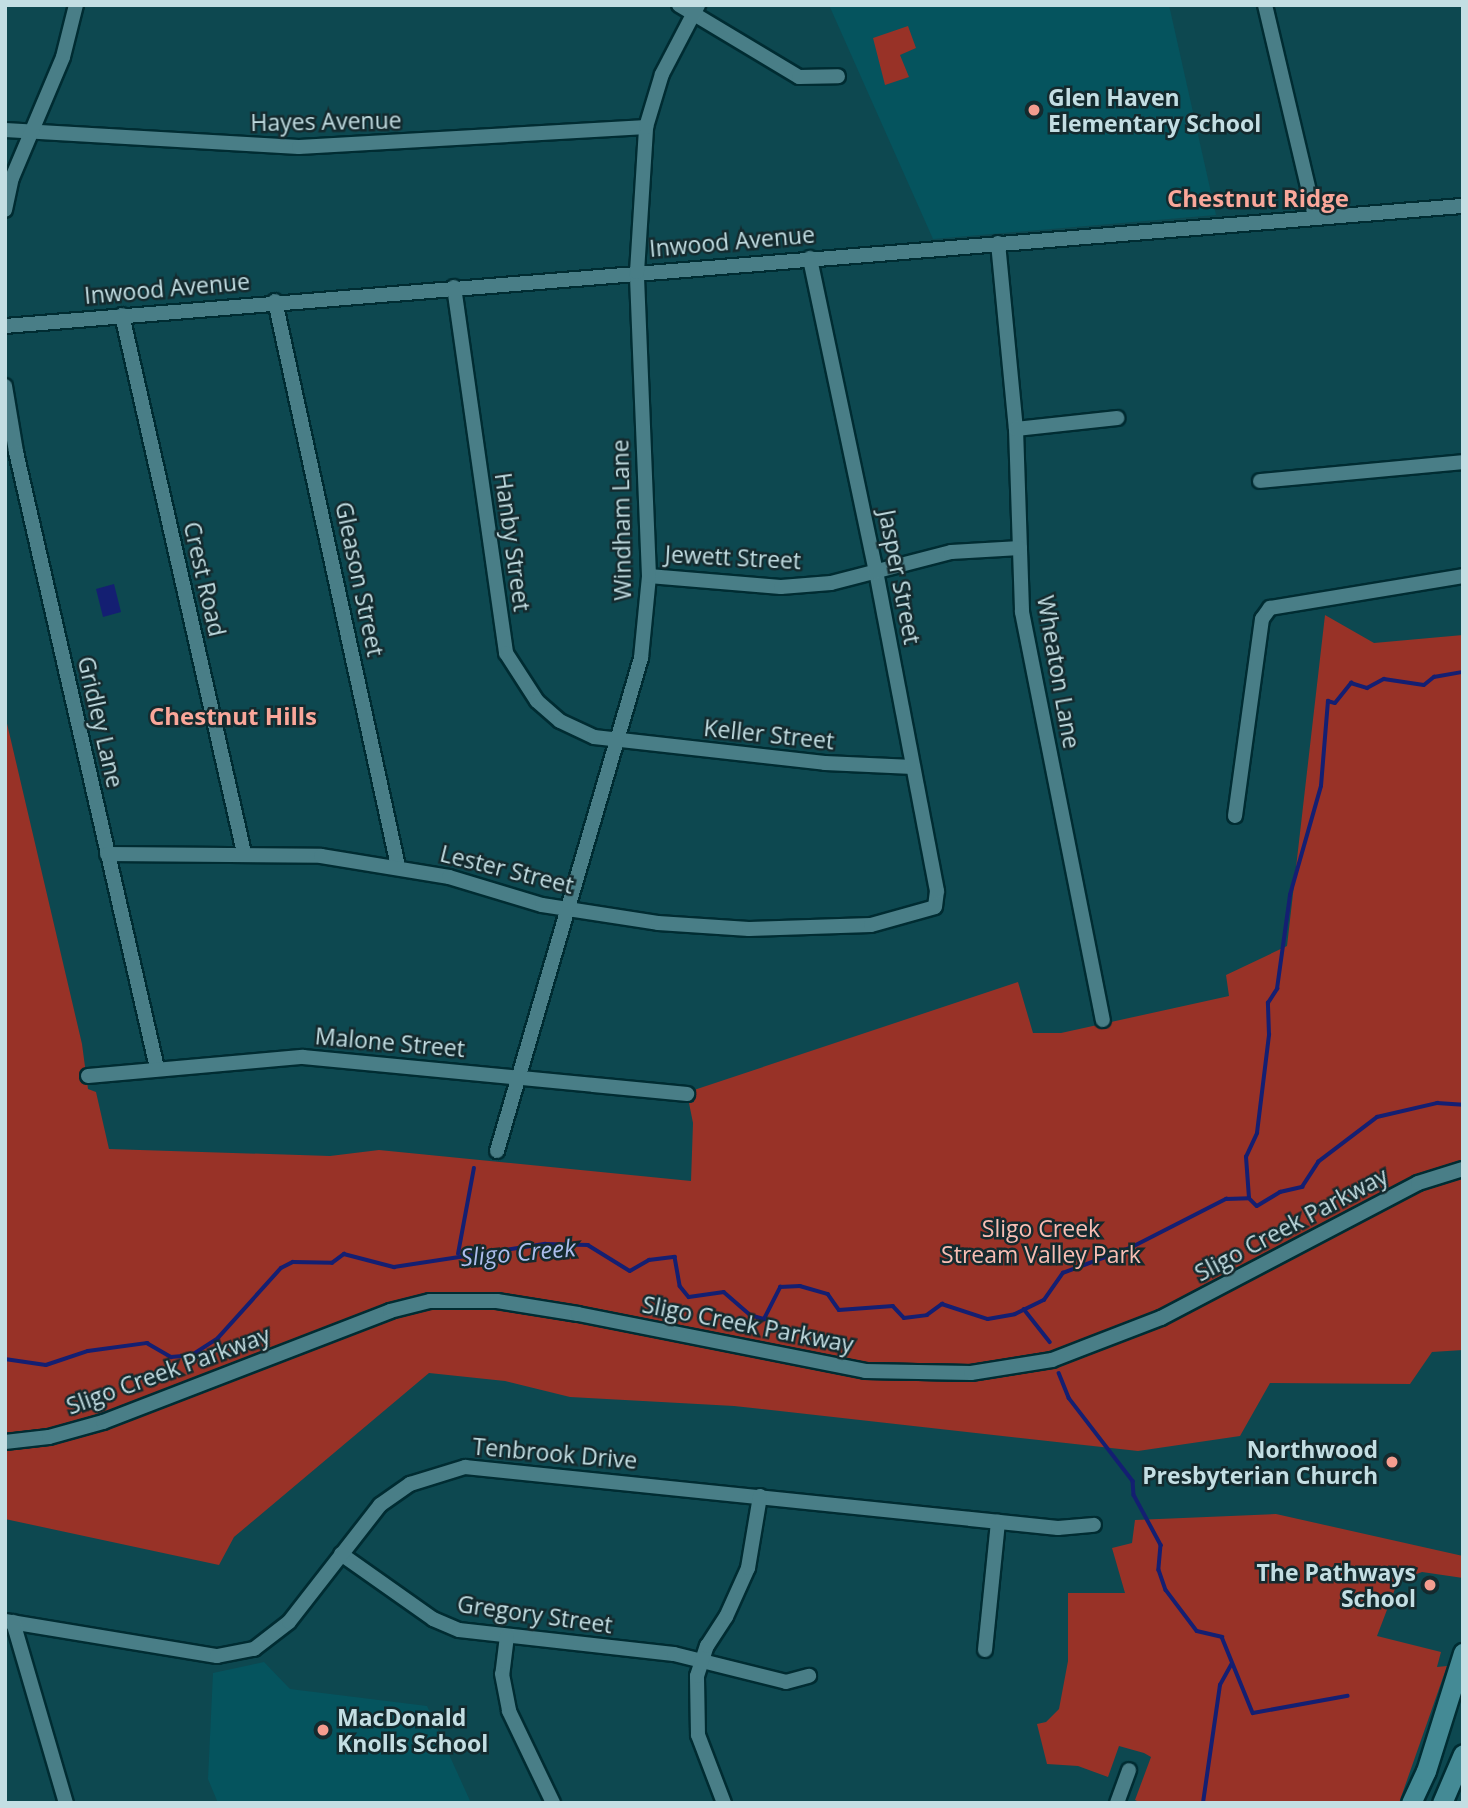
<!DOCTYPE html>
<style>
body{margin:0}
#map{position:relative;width:1468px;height:1808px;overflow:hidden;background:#0d4850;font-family:"Open Sans",sans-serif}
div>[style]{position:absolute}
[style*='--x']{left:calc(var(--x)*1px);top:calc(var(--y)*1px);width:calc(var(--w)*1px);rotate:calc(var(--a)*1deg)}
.built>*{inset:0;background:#05545e}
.green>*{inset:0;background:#983227}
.water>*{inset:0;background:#141f72}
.stream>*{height:3.5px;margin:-1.75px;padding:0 1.75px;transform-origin:1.75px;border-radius:1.75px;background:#141f72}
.roads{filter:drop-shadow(2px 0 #002c32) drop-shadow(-2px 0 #002c32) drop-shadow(0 2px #002c32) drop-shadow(0 -2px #002c32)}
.minor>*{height:14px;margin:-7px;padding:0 7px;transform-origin:7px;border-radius:7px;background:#497e87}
.major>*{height:19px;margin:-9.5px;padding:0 9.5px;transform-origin:9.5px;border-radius:9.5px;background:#448a95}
.dots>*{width:19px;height:19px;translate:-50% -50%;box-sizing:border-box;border:4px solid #142a2e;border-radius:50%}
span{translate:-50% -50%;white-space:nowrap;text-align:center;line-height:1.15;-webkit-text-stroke:5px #142a2e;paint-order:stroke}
.poi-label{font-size:23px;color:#c3dee3;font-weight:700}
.left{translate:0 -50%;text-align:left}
.right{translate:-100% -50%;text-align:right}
.street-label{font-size:23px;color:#c3dee3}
.park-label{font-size:23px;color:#f8beb4}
.neighbourhood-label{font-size:24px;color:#faa79a;font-weight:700}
.water-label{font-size:24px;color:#acbdec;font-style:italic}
.frame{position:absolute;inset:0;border:7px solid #c3dee3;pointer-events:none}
</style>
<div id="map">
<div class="built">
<i style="clip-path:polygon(829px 5px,1169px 5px,1216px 215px,933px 239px)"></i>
<i style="clip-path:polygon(264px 1662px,290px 1689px,427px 1706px,471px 1803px,218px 1803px,208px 1779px,213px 1673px)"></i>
</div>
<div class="green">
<i style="clip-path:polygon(908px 26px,916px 48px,900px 55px,909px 77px,885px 85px,873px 38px)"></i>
<i style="clip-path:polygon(1325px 615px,1374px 643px,1463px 635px,1463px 1350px,1432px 1352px,1410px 1384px,1270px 1383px,1240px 1436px,1138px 1451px,734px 1406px,570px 1397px,505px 1381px,429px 1373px,234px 1537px,219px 1565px,5px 1519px,5px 715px,82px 1044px,88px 1089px,96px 1092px,109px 1149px,330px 1156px,379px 1150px,691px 1181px,693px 1123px,689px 1103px,694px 1102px,694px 1090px,1018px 982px,1033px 1033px,1061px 1033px,1229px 996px,1226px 975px,1287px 946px)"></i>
<i style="clip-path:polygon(1276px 1514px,1463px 1556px,1463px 1578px,1422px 1572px,1398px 1581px,1377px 1636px,1441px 1652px,1437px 1667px,1447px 1666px,1399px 1803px,1141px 1803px,1135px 1800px,1151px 1757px,1144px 1753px,1119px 1746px,1108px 1777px,1078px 1766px,1047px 1764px,1037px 1724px,1046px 1722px,1059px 1709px,1068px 1661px,1068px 1593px,1125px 1593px,1112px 1548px,1132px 1543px,1135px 1520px)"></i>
</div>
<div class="water">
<i style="clip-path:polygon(114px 584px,121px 612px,103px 617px,96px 589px)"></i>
</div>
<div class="stream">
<i style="--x:1249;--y:1198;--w:41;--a:-94.2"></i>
<i style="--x:1246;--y:1157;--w:26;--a:-65"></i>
<i style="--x:1257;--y:1133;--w:99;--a:-83"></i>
<i style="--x:1269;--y:1035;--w:32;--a:-92"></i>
<i style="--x:1268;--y:1003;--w:17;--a:-57"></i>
<i style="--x:1277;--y:989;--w:95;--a:-82.1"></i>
<i style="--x:1290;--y:895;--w:113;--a:-74.1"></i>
<i style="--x:1321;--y:786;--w:85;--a:-85.3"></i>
<i style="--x:1328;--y:701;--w:7;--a:16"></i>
<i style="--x:1335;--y:703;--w:26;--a:-51"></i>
<i style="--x:1351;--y:683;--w:17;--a:17"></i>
<i style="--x:1367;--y:688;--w:19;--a:-28"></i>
<i style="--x:1384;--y:679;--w:40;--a:8.5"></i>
<i style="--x:1424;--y:685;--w:13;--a:-39"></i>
<i style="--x:1434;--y:677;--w:29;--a:-10"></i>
<i style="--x:458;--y:1254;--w:87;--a:-79.5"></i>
<i style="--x:1024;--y:1309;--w:42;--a:51.8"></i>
<i style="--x:5;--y:1359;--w:41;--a:8.3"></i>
<i style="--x:46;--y:1365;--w:44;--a:-18.4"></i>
<i style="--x:88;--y:1351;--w:60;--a:-7.7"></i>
<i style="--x:147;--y:1343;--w:28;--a:30"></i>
<i style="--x:171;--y:1357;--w:21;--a:-5"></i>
<i style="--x:192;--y:1355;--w:31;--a:-33"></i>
<i style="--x:218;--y:1338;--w:94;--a:-48"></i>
<i style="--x:281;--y:1268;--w:13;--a:-27"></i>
<i style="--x:293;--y:1262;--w:39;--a:1"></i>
<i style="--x:332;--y:1263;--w:15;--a:-37"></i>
<i style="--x:344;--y:1254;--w:52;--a:14.6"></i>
<i style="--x:394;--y:1267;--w:153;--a:-8.7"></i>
<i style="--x:545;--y:1244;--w:43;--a:1.3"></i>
<i style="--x:588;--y:1245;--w:49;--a:31.8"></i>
<i style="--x:630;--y:1271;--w:22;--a:-30"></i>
<i style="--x:649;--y:1260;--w:26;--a:-7"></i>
<i style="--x:675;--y:1257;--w:29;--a:80"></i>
<i style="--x:680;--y:1286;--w:14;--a:51"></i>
<i style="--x:689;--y:1297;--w:35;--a:-8"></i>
<i style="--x:724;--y:1292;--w:35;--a:41"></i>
<i style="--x:750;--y:1315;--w:15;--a:16"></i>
<i style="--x:764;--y:1319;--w:36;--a:-63"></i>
<i style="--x:780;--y:1287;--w:20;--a:-3"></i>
<i style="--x:800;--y:1286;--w:29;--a:16"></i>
<i style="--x:828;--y:1294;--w:19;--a:55"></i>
<i style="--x:839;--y:1310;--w:54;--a:-4.2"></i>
<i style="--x:893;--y:1306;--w:16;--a:47"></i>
<i style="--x:904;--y:1318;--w:23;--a:-7"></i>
<i style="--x:927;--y:1315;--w:19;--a:-36"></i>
<i style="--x:942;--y:1304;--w:48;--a:18.1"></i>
<i style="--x:988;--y:1319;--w:27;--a:-10"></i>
<i style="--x:1015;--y:1314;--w:32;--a:-26"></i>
<i style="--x:1044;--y:1300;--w:33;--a:-55"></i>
<i style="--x:1063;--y:1273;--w:74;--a:-20.6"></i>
<i style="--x:1132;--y:1247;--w:106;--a:-27.1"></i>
<i style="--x:1226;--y:1199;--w:23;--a:-2"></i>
<i style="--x:1249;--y:1198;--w:11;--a:45"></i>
<i style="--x:1257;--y:1206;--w:27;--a:-31"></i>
<i style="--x:1280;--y:1192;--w:23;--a:-13"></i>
<i style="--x:1302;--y:1187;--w:30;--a:-57"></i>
<i style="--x:1318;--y:1162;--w:74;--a:-37.3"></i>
<i style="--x:1377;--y:1117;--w:62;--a:-13.1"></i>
<i style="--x:1437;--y:1103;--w:26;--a:4"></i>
<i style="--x:1059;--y:1373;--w:27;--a:68"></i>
<i style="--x:1069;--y:1398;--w:105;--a:52.4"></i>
<i style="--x:1133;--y:1481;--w:14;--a:86"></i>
<i style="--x:1134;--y:1495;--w:57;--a:61.6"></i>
<i style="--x:1161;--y:1545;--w:25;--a:95"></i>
<i style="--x:1159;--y:1570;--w:21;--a:71"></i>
<i style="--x:1166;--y:1590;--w:51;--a:52.9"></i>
<i style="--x:1197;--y:1631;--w:26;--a:13"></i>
<i style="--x:1222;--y:1637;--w:82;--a:67.8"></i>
<i style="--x:1253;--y:1713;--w:96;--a:-10.3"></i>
<i style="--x:1203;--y:1803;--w:119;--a:-81.8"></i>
<i style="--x:1220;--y:1685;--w:23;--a:-61"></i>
</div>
<div class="roads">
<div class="minor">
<i style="--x:679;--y:5;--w:140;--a:31"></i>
<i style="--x:799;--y:77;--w:39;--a:-1"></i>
<i style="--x:1265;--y:5;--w:218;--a:76.7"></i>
<i style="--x:5;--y:130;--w:294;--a:3.3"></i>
<i style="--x:299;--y:147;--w:348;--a:-3.3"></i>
<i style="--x:5;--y:210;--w:33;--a:-78"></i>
<i style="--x:12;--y:178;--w:131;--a:-67.1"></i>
<i style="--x:63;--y:57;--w:54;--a:-76"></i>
<i style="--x:998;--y:243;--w:187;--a:84.5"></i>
<i style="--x:1016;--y:429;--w:183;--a:88.1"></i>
<i style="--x:1022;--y:612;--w:416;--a:78.8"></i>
<i style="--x:454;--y:287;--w:370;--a:81.9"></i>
<i style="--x:506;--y:653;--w:57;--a:57.1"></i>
<i style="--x:537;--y:701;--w:30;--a:41"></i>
<i style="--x:560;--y:721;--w:38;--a:25"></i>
<i style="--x:594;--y:737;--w:232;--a:6.4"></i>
<i style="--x:825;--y:763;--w:88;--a:2.6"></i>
<i style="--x:275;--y:301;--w:578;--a:77.72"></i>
<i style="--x:122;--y:315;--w:552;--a:77.22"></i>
<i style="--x:5;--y:326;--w:1463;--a:-4.71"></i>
<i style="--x:5;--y:386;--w:67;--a:80.5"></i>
<i style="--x:16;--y:452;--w:632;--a:77.11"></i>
<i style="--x:1016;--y:429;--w:102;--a:-6.2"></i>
<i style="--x:1260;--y:481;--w:204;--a:-5.3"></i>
<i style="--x:649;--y:576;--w:132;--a:4.8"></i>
<i style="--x:781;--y:587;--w:50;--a:-4.6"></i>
<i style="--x:831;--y:583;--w:124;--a:-14.5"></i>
<i style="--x:951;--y:552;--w:69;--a:-3.3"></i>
<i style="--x:1235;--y:816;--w:199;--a:-82.2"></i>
<i style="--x:1262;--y:619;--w:14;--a:-54"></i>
<i style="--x:1270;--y:608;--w:196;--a:-9.4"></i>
<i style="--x:107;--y:854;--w:214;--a:0.5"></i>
<i style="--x:321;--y:856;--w:130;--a:9.3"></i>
<i style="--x:449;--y:877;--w:97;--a:16.8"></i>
<i style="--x:542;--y:905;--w:117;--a:8.8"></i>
<i style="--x:658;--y:923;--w:91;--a:3.8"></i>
<i style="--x:749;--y:929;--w:122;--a:-1.9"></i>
<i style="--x:871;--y:925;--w:66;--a:-15.7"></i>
<i style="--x:935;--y:907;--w:16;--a:-83"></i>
<i style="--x:937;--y:891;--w:325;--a:-100.8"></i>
<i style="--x:876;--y:572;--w:321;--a:-101.9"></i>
<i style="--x:88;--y:1076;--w:216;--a:-5.1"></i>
<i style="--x:303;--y:1057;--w:386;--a:5.5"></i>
<i style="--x:497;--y:1151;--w:514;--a:-73.72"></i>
<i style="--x:641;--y:658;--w:82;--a:-84.4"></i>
<i style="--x:649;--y:576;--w:304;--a:-92.3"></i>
<i style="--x:637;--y:272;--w:145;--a:-86.4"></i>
<i style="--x:646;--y:127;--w:55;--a:-73.2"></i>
<i style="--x:662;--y:74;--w:78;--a:-62.4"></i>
<i style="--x:5;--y:1442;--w:44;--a:-6.5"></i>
<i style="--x:49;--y:1437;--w:56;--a:-15.5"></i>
<i style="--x:103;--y:1422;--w:308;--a:-21.1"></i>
<i style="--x:390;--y:1311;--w:41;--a:-14"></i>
<i style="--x:430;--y:1301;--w:67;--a:0"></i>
<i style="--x:497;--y:1301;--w:82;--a:9.1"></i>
<i style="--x:578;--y:1314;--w:293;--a:11.2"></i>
<i style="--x:865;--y:1371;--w:106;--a:1.1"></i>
<i style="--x:971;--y:1373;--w:82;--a:-9.1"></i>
<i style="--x:1052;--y:1360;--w:117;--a:-21.1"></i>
<i style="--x:1161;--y:1318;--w:290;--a:-27.7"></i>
<i style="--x:1418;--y:1183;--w:47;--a:-17.3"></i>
<i style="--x:341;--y:1554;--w:113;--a:35.2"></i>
<i style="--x:433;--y:1619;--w:28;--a:23"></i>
<i style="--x:459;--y:1630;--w:216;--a:6.4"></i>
<i style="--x:674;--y:1654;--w:115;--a:14"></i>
<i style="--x:786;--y:1682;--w:24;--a:-15"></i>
<i style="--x:5;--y:1621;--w:215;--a:9.4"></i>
<i style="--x:217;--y:1656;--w:38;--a:-11"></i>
<i style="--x:254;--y:1649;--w:44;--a:-37.6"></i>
<i style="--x:289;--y:1622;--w:148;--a:-52.1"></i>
<i style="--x:380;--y:1505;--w:37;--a:-35"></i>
<i style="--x:410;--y:1484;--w:58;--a:-17.2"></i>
<i style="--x:465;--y:1467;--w:596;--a:5.87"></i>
<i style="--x:1058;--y:1528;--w:36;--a:-5"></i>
<i style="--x:13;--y:1622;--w:189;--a:73.7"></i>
<i style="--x:507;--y:1636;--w:38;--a:97"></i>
<i style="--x:502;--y:1674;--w:38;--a:79"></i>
<i style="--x:509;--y:1711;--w:102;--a:64.4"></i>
<i style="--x:985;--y:1650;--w:129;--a:-84.2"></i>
<i style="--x:724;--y:1803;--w:73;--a:-110.9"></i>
<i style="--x:698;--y:1735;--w:59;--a:-91"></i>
<i style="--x:697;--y:1676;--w:32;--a:-72"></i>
<i style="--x:707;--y:1646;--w:35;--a:-57"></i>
<i style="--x:726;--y:1617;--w:54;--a:-65.8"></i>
<i style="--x:748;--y:1568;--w:73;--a:-80.5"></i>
<i style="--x:1117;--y:1803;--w:35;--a:-70"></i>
</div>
<div class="major">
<i style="--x:1411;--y:1803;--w:35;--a:-65"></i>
<i style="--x:1426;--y:1771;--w:124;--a:-72.6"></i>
<i style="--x:1442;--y:1803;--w:53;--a:-66.8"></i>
</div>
</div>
<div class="dots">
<i style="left:1034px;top:110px;background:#f59d8f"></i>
<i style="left:1392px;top:1462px;background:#f59d8f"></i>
<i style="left:1430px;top:1585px;background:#f59d8f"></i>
<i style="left:323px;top:1730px;background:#f59d8f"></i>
</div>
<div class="poi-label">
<span class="left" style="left:1048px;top:110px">Glen Haven<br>Elementary School</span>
<span class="right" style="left:1378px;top:1462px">Northwood<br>Presbyterian Church</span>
<span class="right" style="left:1416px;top:1585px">The Pathways<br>School</span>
<span class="left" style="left:337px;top:1730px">MacDonald<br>Knolls School</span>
</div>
<div class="street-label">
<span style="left:326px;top:121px;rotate:-1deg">Hayes Avenue</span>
<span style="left:732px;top:241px;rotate:-5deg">Inwood Avenue</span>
<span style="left:167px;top:288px;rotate:-5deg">Inwood Avenue</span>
<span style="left:621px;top:520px;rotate:-91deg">Windham Lane</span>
<span style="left:513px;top:542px;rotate:82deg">Hanby Street</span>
<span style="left:733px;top:557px;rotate:3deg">Jewett Street</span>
<span style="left:900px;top:577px;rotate:79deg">Jasper Street</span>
<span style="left:205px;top:579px;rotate:77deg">Crest Road</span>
<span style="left:360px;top:579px;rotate:78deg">Gleason Street</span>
<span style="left:1059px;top:672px;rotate:80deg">Wheaton Lane</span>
<span style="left:101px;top:722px;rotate:77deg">Gridley Lane</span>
<span style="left:769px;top:734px;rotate:6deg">Keller Street</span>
<span style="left:507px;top:869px;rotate:14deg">Lester Street</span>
<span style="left:390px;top:1042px;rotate:5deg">Malone Street</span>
<span style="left:1291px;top:1224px;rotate:-28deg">Sligo Creek Parkway</span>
<span style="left:748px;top:1324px;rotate:11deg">Sligo Creek Parkway</span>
<span style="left:168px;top:1370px;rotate:-20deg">Sligo Creek Parkway</span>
<span style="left:555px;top:1453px;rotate:5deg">Tenbrook Drive</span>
<span style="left:535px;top:1614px;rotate:8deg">Gregory Street</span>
</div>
<div class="park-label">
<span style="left:1041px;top:1241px">Sligo Creek<br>Stream Valley Park</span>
</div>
<div class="neighbourhood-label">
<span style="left:1258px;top:198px">Chestnut Ridge</span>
<span style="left:233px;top:716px">Chestnut Hills</span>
</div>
<div class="water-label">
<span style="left:518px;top:1252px;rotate:-5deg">Sligo Creek</span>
</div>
<div class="frame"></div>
</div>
